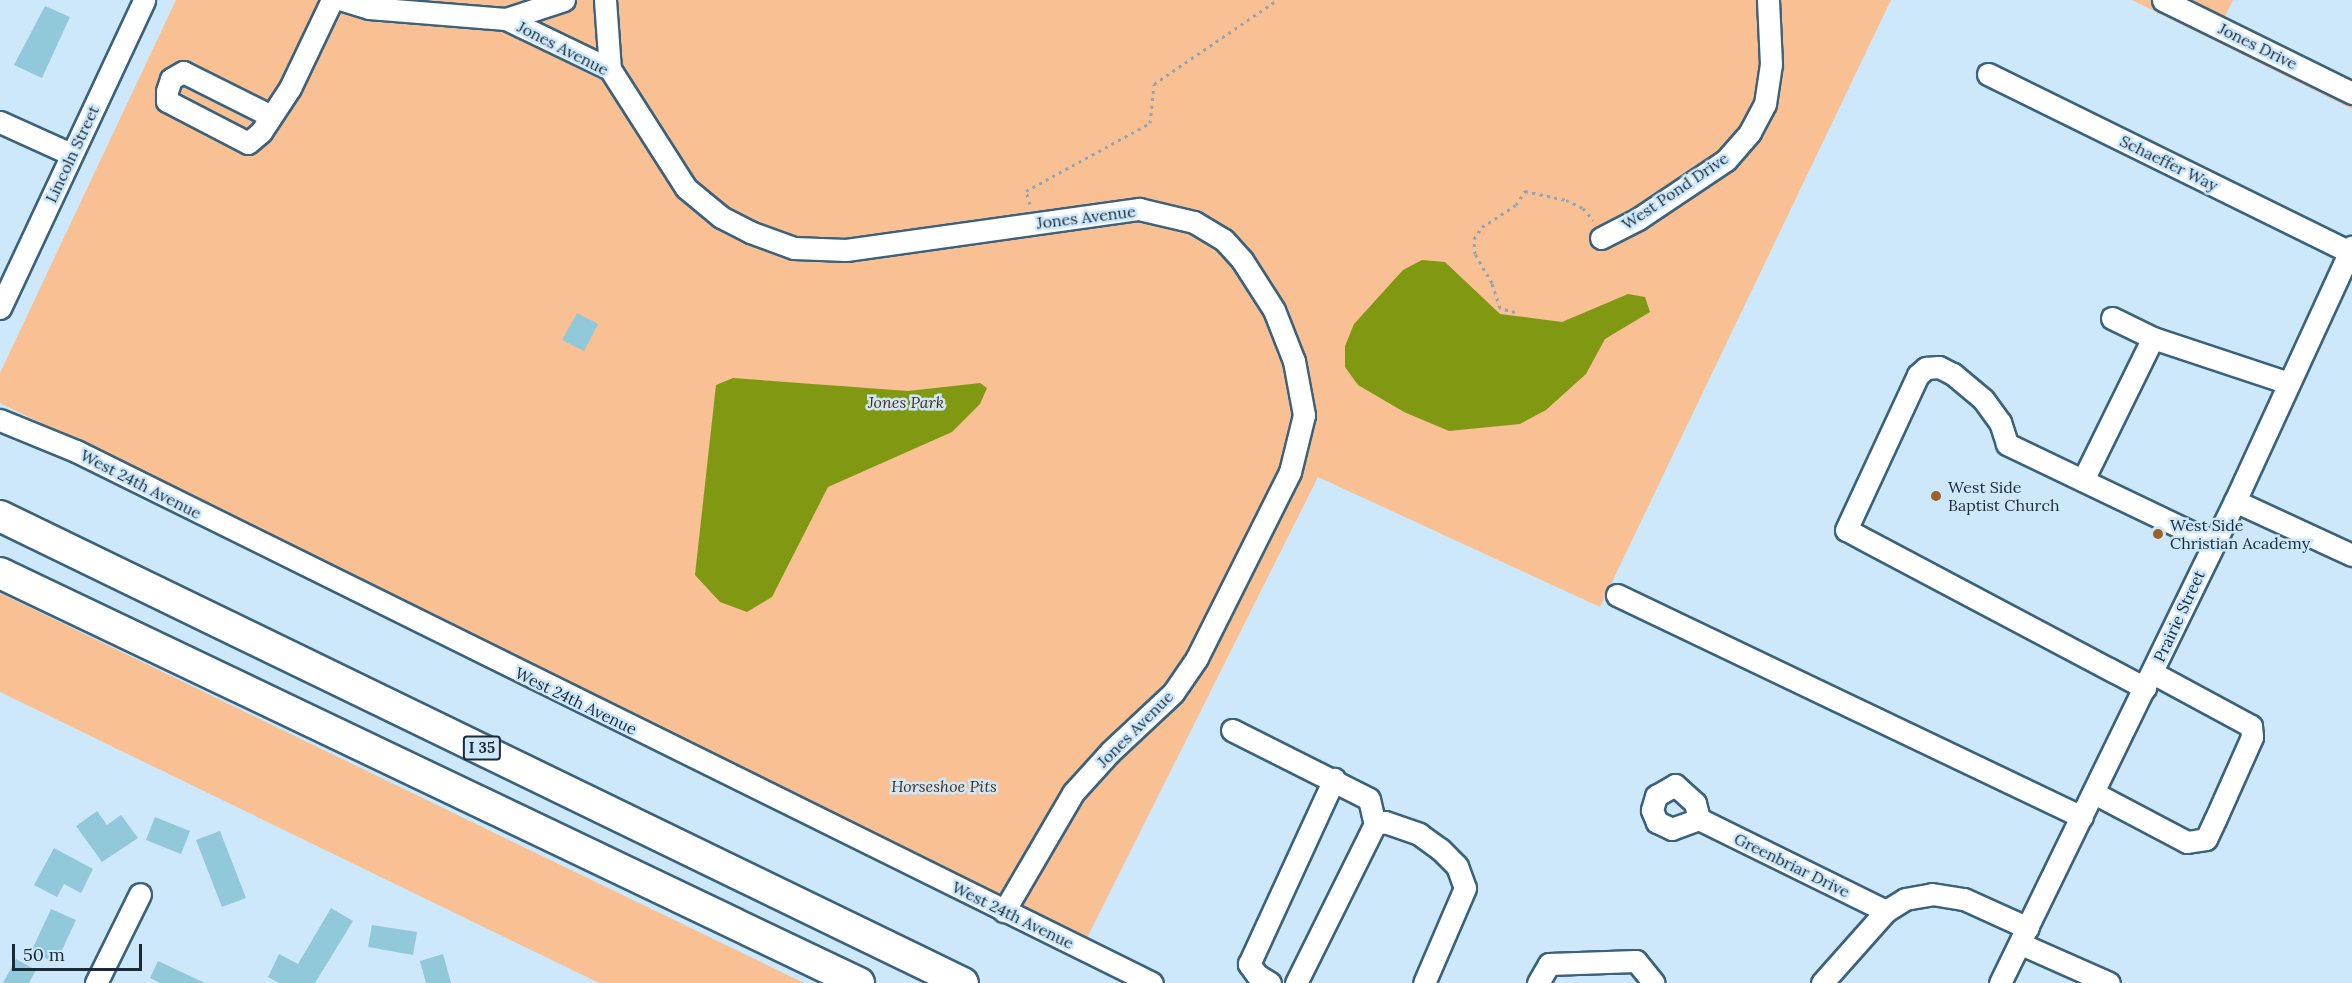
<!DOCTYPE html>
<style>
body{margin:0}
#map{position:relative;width:2352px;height:983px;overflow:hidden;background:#cee8fb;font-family:Lora,serif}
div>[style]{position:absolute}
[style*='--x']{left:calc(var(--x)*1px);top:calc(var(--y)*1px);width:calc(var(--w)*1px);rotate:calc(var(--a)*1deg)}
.green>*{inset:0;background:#f8c093}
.water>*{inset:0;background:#819813}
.building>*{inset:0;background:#91c8da}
.path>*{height:3px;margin-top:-1.5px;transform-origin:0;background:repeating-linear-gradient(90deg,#8fa6b6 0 3px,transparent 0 7.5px)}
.roads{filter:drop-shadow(2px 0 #3b627d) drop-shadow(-2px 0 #3b627d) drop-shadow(0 2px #3b627d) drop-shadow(0 -2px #3b627d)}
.minor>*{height:21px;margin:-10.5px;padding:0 10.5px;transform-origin:10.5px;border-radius:10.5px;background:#fff}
.highway>*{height:30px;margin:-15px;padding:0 15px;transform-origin:15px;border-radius:15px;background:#fff}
.dots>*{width:16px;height:16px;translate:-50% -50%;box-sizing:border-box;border:3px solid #cee8fb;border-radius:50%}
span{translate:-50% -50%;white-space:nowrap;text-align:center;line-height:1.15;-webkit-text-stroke:5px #cee8fb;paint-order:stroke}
.shield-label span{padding:2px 4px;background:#cee8fb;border:2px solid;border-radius:4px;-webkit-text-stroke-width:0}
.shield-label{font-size:15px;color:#1a2b37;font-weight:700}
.street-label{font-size:16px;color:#1a2b37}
.park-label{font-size:16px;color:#502c09;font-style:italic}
.poi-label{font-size:16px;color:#1a2b37}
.left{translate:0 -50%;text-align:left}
.scale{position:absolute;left:12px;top:944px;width:130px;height:27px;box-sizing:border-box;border:3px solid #1a2b37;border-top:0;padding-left:8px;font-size:18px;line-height:21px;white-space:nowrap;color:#1a2b37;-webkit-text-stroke:4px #cee8fb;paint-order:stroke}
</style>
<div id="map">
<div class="green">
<i style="clip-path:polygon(176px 0,1891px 0,1600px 607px,1318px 477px,1087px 938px,0 403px,0 373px)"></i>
<i style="clip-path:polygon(2132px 0,2233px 0,2223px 21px,2352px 85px,2352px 109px)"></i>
<i style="clip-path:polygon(0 593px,804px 983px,599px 983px,0 692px)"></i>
</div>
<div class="water">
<i style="clip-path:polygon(1422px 260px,1445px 262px,1500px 314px,1562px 322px,1628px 294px,1645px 297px,1650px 312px,1605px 339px,1586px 374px,1546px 410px,1520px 424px,1449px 431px,1404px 412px,1358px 385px,1345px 367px,1345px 346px,1354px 324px,1403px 270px)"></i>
<i style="clip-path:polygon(733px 378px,908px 391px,980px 383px,987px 388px,980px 404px,952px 432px,828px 487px,772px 597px,747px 612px,720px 602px,695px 575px,716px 385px)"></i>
</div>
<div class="building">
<i style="clip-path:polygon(45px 6px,70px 17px,42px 78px,14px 65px)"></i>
<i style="clip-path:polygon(577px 313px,598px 324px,584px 351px,562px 340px)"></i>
<i style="clip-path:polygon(97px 811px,107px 825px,121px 815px,138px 838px,102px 862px,76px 826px)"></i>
<i style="clip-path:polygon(155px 817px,190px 831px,181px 854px,146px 840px)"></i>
<i style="clip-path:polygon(220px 831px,246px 898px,222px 907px,196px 840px)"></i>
<i style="clip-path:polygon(54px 848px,93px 869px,81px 893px,64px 884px,57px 897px,34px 885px)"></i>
<i style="clip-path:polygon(331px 908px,353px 921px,315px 983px,279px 983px,268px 977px,279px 954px,298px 964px)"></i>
<i style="clip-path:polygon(51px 909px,76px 920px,56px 963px,31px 952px)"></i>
<i style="clip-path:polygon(372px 925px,417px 932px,413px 955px,368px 947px)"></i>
<i style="clip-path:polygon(443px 954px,451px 983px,426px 983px,420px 961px)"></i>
<i style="clip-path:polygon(16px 959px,36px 970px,29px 983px,3px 983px)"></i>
<i style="clip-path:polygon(158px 961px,205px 983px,160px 983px,150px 978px)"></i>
</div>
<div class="path">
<i style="--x:1030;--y:204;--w:14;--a:-107"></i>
<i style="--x:1026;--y:191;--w:141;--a:-28.7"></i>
<i style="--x:1150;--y:123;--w:39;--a:-84"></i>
<i style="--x:1154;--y:84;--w:149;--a:-34.3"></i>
<i style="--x:1515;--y:312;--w:16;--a:-165"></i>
<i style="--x:1500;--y:308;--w:26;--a:-108"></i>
<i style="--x:1492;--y:283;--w:34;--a:-120"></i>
<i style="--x:1475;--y:254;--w:15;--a:-94"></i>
<i style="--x:1474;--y:239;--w:14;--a:-56"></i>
<i style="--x:1482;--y:227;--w:40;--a:-32.9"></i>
<i style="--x:1516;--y:205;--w:17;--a:-57"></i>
<i style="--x:1525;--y:191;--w:42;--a:12.4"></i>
<i style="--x:1566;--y:200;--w:19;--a:25"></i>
<i style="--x:1583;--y:208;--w:16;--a:50"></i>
</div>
<div class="roads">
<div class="minor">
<i style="--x:343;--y:0;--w:27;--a:17"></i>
<i style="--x:369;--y:8;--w:137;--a:4.6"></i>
<i style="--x:506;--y:19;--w:61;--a:-18.1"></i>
<i style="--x:605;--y:0;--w:69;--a:85.9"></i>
<i style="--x:2163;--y:0;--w:211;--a:26.2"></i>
<i style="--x:506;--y:19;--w:115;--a:25.7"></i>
<i style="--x:610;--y:69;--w:141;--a:57.4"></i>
<i style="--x:686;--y:188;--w:45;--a:39.6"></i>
<i style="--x:721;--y:217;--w:33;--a:27"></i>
<i style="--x:750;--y:232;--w:47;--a:20"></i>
<i style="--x:794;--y:248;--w:52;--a:2.2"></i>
<i style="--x:846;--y:250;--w:296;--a:-8"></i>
<i style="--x:1139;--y:209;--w:57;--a:13.3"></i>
<i style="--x:1194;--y:222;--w:35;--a:31"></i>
<i style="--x:1224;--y:240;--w:27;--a:48"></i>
<i style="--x:1242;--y:260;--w:59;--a:57.4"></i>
<i style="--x:1274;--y:310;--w:55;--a:68.6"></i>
<i style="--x:1294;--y:361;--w:55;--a:79.5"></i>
<i style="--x:1304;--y:415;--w:59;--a:103.8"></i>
<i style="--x:1290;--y:472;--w:208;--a:116.6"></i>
<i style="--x:1197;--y:658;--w:42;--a:124.4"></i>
<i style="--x:1173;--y:693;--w:86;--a:136.9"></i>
<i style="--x:1110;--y:752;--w:55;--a:132.1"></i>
<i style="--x:1073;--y:793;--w:137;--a:120.3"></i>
<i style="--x:1988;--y:74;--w:402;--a:26.2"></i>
<i style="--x:271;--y:116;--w:98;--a:-153.4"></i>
<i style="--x:183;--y:72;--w:14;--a:150"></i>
<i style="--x:171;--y:79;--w:13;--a:108"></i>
<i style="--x:167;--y:91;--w:10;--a:90"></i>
<i style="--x:167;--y:101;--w:91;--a:27.4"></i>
<i style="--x:248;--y:143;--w:17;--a:-40"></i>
<i style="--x:261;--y:132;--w:53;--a:-56.6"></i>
<i style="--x:290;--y:88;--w:98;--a:-64.5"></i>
<i style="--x:0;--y:122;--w:78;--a:24.3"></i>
<i style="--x:1601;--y:238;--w:42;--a:-27.2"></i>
<i style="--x:1638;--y:219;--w:106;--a:-33.8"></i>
<i style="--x:1726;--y:160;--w:37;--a:-49"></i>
<i style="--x:1750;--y:132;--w:32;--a:-62"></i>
<i style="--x:1765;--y:104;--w:40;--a:-81.5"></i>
<i style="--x:1771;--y:64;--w:64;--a:-92.7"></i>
<i style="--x:0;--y:308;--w:340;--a:-64.9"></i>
<i style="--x:2112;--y:318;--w:46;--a:26"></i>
<i style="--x:2153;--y:338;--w:142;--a:18.4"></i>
<i style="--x:0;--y:420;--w:82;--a:22.2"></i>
<i style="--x:76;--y:451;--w:1200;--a:26.31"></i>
<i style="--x:2083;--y:480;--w:158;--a:-63.8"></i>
<i style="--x:2235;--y:501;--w:129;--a:24.8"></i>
<i style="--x:1617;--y:595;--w:515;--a:25.52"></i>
<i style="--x:2145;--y:688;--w:338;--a:-152.1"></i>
<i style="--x:1846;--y:530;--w:171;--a:-65.1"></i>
<i style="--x:1918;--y:375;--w:11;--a:-41"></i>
<i style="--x:1926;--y:368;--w:13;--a:-4"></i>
<i style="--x:1939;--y:367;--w:16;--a:27"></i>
<i style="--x:1953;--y:374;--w:39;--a:40"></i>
<i style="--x:1983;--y:399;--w:29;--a:54"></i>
<i style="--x:2000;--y:422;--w:23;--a:72"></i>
<i style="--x:2007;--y:444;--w:229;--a:25.6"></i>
<i style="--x:1232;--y:730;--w:153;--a:26.7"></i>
<i style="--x:1369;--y:799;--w:26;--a:77"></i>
<i style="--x:1375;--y:824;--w:178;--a:116.4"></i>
<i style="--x:1675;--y:785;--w:27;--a:42"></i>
<i style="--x:1695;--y:803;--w:16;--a:76"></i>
<i style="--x:1699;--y:819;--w:29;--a:160"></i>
<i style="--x:1672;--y:829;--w:17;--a:-155"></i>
<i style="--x:1657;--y:822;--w:13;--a:-113"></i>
<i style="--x:1652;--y:810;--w:15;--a:-74"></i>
<i style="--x:1656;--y:796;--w:22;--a:-30"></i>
<i style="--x:2094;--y:793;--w:105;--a:27.8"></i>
<i style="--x:2187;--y:842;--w:19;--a:-9"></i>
<i style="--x:2206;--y:839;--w:21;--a:-65"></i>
<i style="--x:2215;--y:820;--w:91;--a:-66"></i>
<i style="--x:2252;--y:737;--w:11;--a:-95"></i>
<i style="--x:2251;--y:726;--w:111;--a:-151.6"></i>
<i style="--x:1699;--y:819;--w:208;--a:26.2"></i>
<i style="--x:1375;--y:824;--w:10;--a:-11"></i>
<i style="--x:1385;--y:822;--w:36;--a:19"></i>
<i style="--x:1419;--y:834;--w:26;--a:36"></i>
<i style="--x:1440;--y:849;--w:24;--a:45"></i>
<i style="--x:1457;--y:866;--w:23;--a:70"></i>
<i style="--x:1465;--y:888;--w:103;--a:113.3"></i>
<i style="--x:2021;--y:944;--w:96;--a:23.9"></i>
<i style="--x:96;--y:983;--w:99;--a:-63.7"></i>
<i style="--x:1270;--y:983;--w:15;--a:-148"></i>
<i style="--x:1257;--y:975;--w:14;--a:-126"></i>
<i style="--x:1249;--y:964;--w:204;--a:-65.3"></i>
<i style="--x:1538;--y:983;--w:22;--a:-60"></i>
<i style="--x:1549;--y:964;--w:87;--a:-2"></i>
<i style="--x:1636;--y:961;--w:28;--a:51"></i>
<i style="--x:1822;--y:983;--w:96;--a:-48.4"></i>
<i style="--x:1886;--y:911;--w:22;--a:-32"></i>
<i style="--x:1905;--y:899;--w:27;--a:-10"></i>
<i style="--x:1932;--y:894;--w:32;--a:9"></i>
<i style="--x:1964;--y:899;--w:70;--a:24.4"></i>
<i style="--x:2000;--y:983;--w:536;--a:-64.01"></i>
<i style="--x:2235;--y:501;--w:280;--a:-65.3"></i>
</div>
<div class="highway">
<i style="--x:0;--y:516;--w:1070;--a:25.87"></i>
<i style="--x:0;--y:573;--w:952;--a:25.52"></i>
</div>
</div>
<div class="dots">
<i style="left:1936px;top:496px;background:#9e6026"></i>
<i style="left:2158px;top:534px;background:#9e6026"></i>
</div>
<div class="shield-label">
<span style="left:482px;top:748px">I 35</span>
</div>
<div class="street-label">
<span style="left:2258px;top:46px;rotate:26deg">Jones Drive</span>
<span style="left:563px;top:48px;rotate:27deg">Jones Avenue</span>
<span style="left:72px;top:154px;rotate:-65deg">Lincoln Street</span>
<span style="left:2169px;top:163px;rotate:26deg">Schaeffer Way</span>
<span style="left:1675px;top:191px;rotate:-34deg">West Pond Drive</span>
<span style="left:1086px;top:217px;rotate:-7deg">Jones Avenue</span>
<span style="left:141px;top:484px;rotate:27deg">West 24th Avenue</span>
<span style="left:2179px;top:616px;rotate:-65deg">Prairie Street</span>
<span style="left:576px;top:701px;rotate:26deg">West 24th Avenue</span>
<span style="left:1135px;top:729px;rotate:-45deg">Jones Avenue</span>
<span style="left:1792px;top:865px;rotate:26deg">Greenbriar Drive</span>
<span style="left:1013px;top:915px;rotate:26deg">West 24th Avenue</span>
</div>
<div class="park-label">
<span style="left:906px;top:402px">Jones Park</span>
<span style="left:944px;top:786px">Horseshoe Pits</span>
</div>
<div class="poi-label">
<span class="left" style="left:1948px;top:496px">West Side<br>Baptist Church</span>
<span class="left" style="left:2170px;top:534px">West Side<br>Christian Academy</span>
</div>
<div class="scale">50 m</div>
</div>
